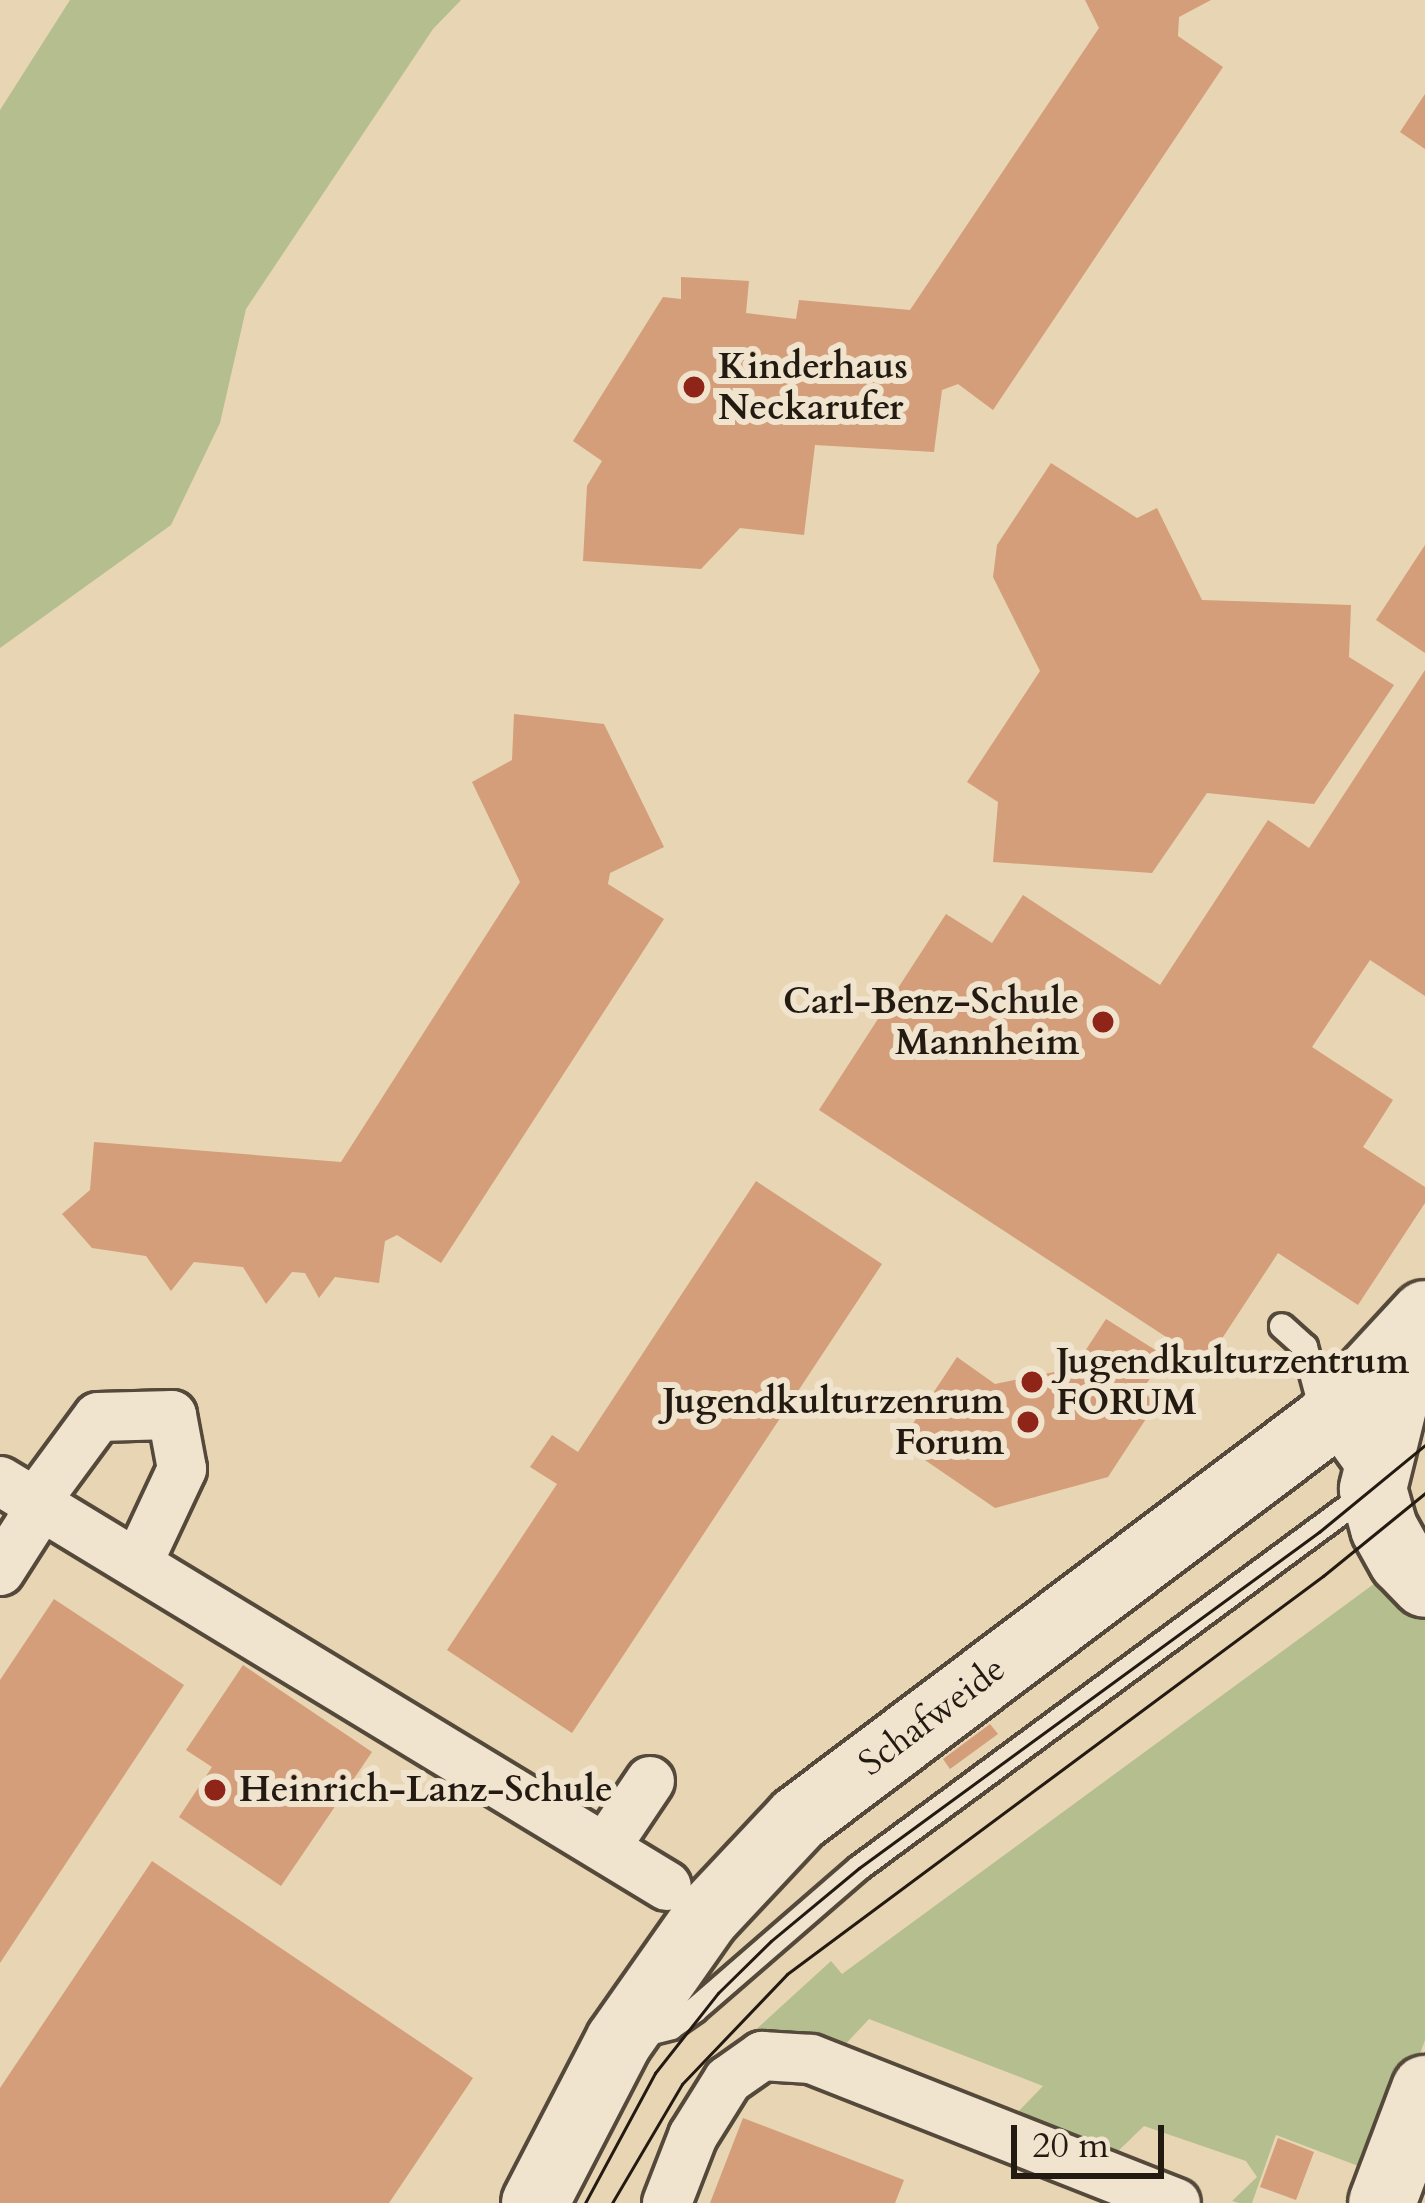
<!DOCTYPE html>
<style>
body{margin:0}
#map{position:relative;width:1425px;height:2203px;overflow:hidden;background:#e8d5b3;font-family:Cardo,serif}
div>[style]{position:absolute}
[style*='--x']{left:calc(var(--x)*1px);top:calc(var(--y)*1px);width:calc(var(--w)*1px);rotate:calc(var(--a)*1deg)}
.green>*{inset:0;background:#b4be8e}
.building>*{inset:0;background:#d39e79}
.roads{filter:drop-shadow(3px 0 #54493a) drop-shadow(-3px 0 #54493a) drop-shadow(0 3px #54493a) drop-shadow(0 -3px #54493a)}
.lane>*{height:24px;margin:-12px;padding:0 12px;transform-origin:12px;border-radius:12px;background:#f0e4ce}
.street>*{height:48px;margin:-24px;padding:0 24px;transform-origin:24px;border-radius:24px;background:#f0e4ce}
.secondary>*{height:66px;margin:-33px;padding:0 33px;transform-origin:33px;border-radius:33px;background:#f0e4ce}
.tram>*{height:3px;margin:-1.5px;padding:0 1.5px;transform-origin:1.5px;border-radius:1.5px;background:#231a12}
.dots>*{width:33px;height:33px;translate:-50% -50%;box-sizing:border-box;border:6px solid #f0e4ce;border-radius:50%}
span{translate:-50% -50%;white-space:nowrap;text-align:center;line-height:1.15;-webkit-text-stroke:12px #f0e4ce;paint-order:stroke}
.poi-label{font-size:36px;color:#231a12;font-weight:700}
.left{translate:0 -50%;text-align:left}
.right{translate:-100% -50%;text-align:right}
.street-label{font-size:36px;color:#231a12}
.scale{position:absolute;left:1011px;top:2125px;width:153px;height:54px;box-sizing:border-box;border:6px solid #231a12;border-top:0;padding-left:15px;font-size:36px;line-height:42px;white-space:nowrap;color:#231a12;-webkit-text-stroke:9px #f0e4ce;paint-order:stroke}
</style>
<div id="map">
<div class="green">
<i style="clip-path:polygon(70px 0,461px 0,433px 29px,246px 309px,220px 423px,171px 525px,0 648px,0 110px)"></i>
<i style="clip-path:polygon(1382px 1578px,1393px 1594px,1425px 1620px,1425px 2040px,1377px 2173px,1276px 2135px,1252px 2203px,1239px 2203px,1232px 2201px,1257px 2177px,1246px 2161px,1144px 2126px,1114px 2155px,1014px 2116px,1043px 2086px,869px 2019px,841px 2049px,751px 2034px,831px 1961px,842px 1974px)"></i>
</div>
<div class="building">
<i style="clip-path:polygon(1085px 0,1211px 0,1179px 17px,1178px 36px,1223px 67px,993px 410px,958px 384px,942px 390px,934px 452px,815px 445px,804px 535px,740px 528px,701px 569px,583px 561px,587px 486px,602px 461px,573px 441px,663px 297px,681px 299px,681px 277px,749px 281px,746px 313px,796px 319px,799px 300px,910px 310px,1099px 28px)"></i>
<i style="clip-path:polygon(1425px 94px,1425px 149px,1400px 132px)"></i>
<i style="clip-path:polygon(1051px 463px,1137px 518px,1157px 508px,1202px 600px,1351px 605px,1349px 657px,1394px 685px,1314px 804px,1207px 793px,1152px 873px,993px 862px,998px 802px,967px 782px,1040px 671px,993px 577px,997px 545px)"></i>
<i style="clip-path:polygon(1425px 545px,1425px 653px,1376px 620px)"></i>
<i style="clip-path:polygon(1425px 670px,1425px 996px,1370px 960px,1312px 1047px,1393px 1100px,1363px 1147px,1425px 1187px,1425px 1203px,1358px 1305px,1278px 1253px,1206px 1363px,819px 1110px,946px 914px,992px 943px,1023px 895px,1160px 985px,1268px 820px,1309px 848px)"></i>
<i style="clip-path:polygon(514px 714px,604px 724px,664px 847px,610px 873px,608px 884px,664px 919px,441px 1263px,397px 1235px,385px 1241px,379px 1283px,335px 1277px,319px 1298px,305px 1273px,292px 1272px,266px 1304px,243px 1267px,194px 1262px,171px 1291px,146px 1256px,92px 1248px,62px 1214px,90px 1190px,94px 1142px,341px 1162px,520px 882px,472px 782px,512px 760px)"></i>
<i style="clip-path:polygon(756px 1181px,882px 1264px,572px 1733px,447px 1650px,557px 1484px,530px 1467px,552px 1435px,578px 1452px)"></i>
<i style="clip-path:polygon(1106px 1319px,1165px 1356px,1141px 1392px,1157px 1402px,1108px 1477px,995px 1508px,900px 1443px,957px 1357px,995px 1384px,1074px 1368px)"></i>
<i style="clip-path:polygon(54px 1599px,184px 1685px,0 1963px,0 1680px)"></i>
<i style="clip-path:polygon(243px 1665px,372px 1752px,281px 1886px,179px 1817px,212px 1767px,186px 1750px)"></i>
<i style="clip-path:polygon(990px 1724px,998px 1734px,950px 1769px,943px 1759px)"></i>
<i style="clip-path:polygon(152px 1861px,473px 2078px,389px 2203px,0 2203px,0 2088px)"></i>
<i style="clip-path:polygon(743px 2118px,904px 2180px,895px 2203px,710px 2203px)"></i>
<i style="clip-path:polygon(1278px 2138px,1314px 2152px,1296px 2200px,1260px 2187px)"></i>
</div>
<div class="roads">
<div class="lane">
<i style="--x:640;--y:2035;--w:32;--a:-14"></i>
<i style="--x:671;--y:2027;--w:29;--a:-35"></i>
<i style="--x:695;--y:2010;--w:217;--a:-40.9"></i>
<i style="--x:859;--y:1868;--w:639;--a:-36.4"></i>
<i style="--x:1373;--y:1489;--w:82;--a:-125.6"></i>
<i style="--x:1325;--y:1422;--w:78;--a:-104.9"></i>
<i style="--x:1305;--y:1347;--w:31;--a:-138"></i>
</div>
<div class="street">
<i style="--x:0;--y:1481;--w:780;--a:31.27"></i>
<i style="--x:0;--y:1571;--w:56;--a:-57.4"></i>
<i style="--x:30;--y:1524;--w:24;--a:-75"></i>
<i style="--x:36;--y:1501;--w:104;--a:-53.6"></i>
<i style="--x:98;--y:1417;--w:74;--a:-1.5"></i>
<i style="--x:172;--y:1415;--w:55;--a:79.5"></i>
<i style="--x:182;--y:1469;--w:102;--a:115.1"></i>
<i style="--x:607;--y:1845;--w:77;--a:-56.1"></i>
<i style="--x:667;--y:2203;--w:72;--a:-68.8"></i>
<i style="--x:693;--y:2136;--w:66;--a:-58"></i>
<i style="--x:728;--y:2080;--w:42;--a:-35.2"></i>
<i style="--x:762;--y:2056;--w:49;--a:3.5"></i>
<i style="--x:811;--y:2059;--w:392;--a:21.5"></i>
</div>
<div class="secondary">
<i style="--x:1411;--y:1335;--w:159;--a:103.9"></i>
<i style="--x:1373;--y:1489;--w:41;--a:74.2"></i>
<i style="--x:1384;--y:1528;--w:37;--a:61"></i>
<i style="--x:1402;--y:1560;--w:33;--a:46"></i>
<i style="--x:535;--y:2203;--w:182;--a:-62.6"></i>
<i style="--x:619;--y:2041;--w:153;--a:-54.9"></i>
<i style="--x:707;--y:1916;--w:133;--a:-46.8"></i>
<i style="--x:798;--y:1819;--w:660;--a:-36.99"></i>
<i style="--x:1325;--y:1422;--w:147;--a:-47.2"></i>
<i style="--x:1382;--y:2203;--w:122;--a:-69.3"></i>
</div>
</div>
<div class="tram">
<i style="--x:585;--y:2203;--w:148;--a:-61.7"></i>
<i style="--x:655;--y:2073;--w:102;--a:-51.8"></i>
<i style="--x:718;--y:1993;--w:74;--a:-44.5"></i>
<i style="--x:771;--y:1941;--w:114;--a:-39.7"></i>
<i style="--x:859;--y:1868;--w:570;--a:-36.15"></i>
<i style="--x:1319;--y:1532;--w:137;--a:-39.4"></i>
<i style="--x:612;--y:2203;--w:138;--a:-59.5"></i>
<i style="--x:682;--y:2084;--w:152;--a:-46.3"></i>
<i style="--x:787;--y:1974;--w:668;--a:-36.6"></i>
<i style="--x:1323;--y:1576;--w:132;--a:-39.1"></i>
</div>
<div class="dots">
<i style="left:694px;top:387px;background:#8f2418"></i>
<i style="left:1103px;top:1022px;background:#8f2418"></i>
<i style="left:1032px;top:1382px;background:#8f2418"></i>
<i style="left:1028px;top:1422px;background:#8f2418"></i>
<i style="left:215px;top:1790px;background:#8f2418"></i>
</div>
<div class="poi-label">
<span class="left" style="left:718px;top:387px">Kinderhaus<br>Neckarufer</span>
<span class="right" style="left:1079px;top:1022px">Carl-Benz-Schule<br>Mannheim</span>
<span class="left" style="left:1056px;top:1382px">Jugendkulturzentrum<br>FORUM</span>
<span class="right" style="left:1004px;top:1422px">Jugendkulturzenrum<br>Forum</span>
<span class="left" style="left:239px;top:1790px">Heinrich-Lanz-Schule</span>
</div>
<div class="street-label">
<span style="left:932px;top:1716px;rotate:-37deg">Schafweide</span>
</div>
<div class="scale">20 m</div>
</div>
